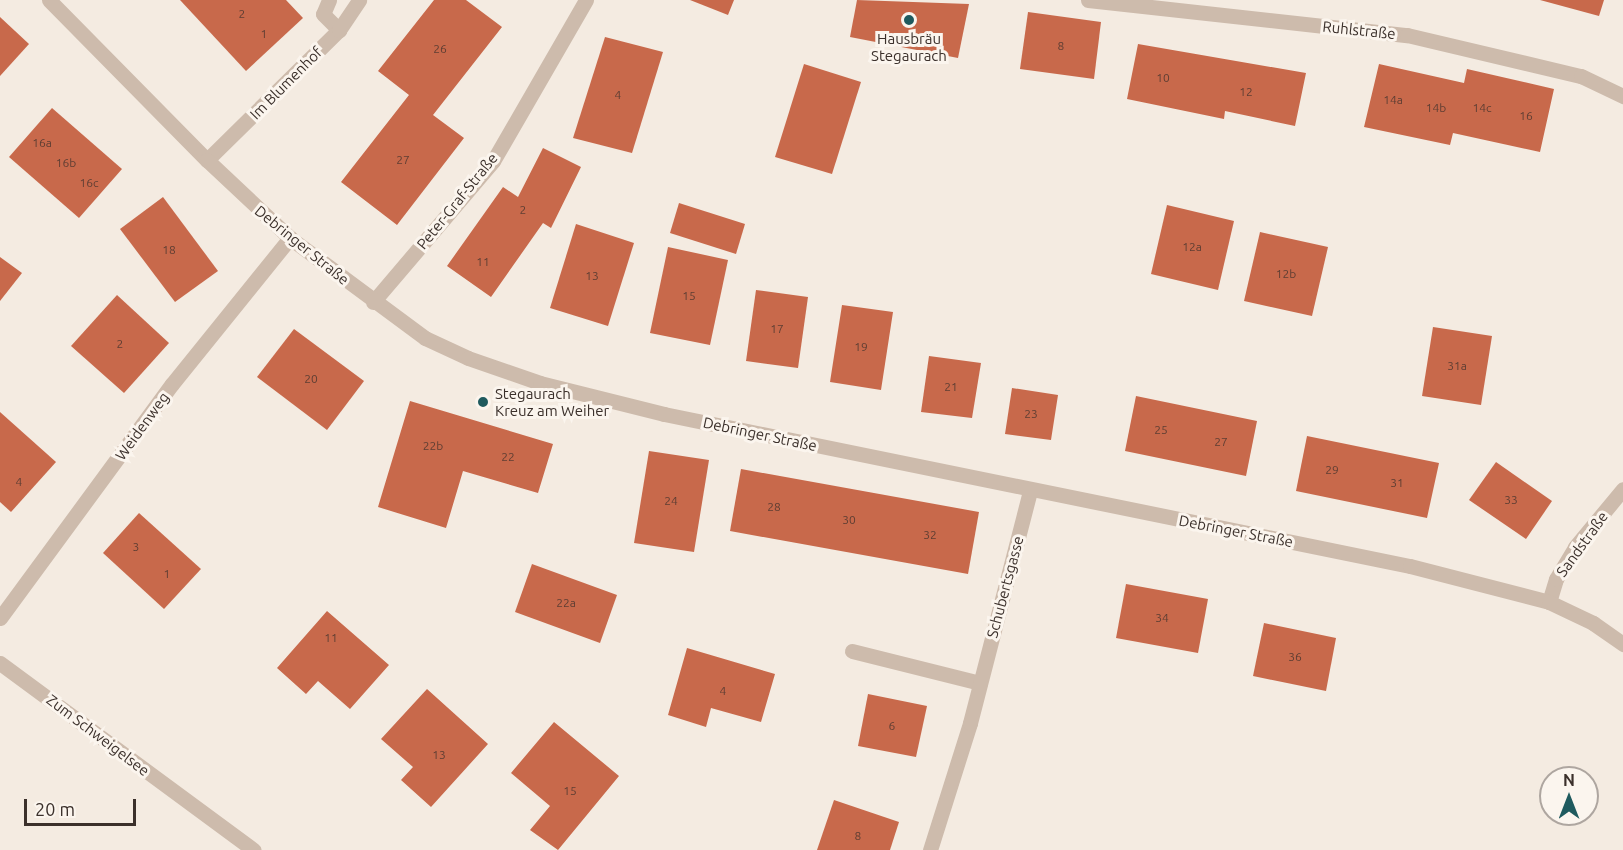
<!DOCTYPE html>
<meta charset="utf-8">
<style>
body{margin:0}
#map{position:relative;width:1623px;height:850px;overflow:hidden;background:#f4ebe1;font-family:Ubuntu,sans-serif}
div>[style]{position:absolute}
[style*='--x']{left:calc(var(--x)*1px);top:calc(var(--y)*1px);width:calc(var(--w)*1px);rotate:calc(var(--a)*1deg)}
.building>*{inset:0;background:#c8694b}
.service>*{height:15px;margin:-7.5px;padding:0 7.5px;transform-origin:7.5px;border-radius:7.5px;background:#cdbbac}
.minor>*{height:15px;margin:-7.5px;padding:0 7.5px;transform-origin:7.5px;border-radius:7.5px;background:#cdbbac}
.tertiary>*{height:15px;margin:-7.5px;padding:0 7.5px;transform-origin:7.5px;border-radius:7.5px;background:#cdbbac}
.dots>*{width:16px;height:16px;translate:-50% -50%;box-sizing:border-box;border:3px solid #fbf5ee;border-radius:50%}
span{translate:-50% -50%;white-space:nowrap;text-align:center;line-height:1.15;-webkit-text-stroke:6px #fbf5ee;paint-order:stroke}
.number-label{font-size:12px;color:#5e3e33}
.number-label span{-webkit-text-stroke-width:0}
.street-label{font-size:15px;color:#3b302b}
.poi-label{font-size:15px;color:#3b302b}
.left{translate:0 -50%;text-align:left}
.north{position:absolute;left:1539px;top:766px;width:60px;height:60px;box-sizing:border-box;background:#fbf5ee;border:2px solid #aea6a0;border-radius:50%;rotate:0deg;font-size:16px;font-weight:700;line-height:24px;text-align:center;color:#3b302b}
.north::after{content:'';display:block;margin:auto;width:21px;height:27px;background:#1f5a5e;clip-path:polygon(50% 0,100% 100%,50% 72%,0 100%)}
.scale{position:absolute;left:24px;top:799px;width:112px;height:27px;box-sizing:border-box;border:3px solid #3b302b;border-top:0;padding-left:8px;font-size:18px;line-height:21px;white-space:nowrap;color:#3b302b;-webkit-text-stroke:4px #fbf5ee;paint-order:stroke}
</style>
<div id="map">
<div class="building">
<i style="clip-path:polygon(180px 0,286px 0,303px 18px,246px 71px)"></i>
<i style="clip-path:polygon(434px 0,466px 0,502px 27px,433px 115px,464px 138px,397px 225px,341px 182px,409px 95px,378px 71px)"></i>
<i style="clip-path:polygon(690px 0,734px 0,728px 15px)"></i>
<i style="clip-path:polygon(857px 0,969px 4px,958px 58px,850px 37px)"></i>
<i style="clip-path:polygon(1540px 0,1604px 0,1599px 16px)"></i>
<i style="clip-path:polygon(1028px 12px,1101px 22px,1094px 79px,1020px 69px)"></i>
<i style="clip-path:polygon(0 17px,29px 44px,0 76px)"></i>
<i style="clip-path:polygon(605px 37px,663px 52px,632px 153px,573px 138px)"></i>
<i style="clip-path:polygon(1138px 44px,1306px 73px,1295px 126px,1225px 111px,1224px 119px,1127px 99px)"></i>
<i style="clip-path:polygon(804px 64px,861px 82px,832px 174px,775px 157px)"></i>
<i style="clip-path:polygon(1379px 64px,1464px 83px,1467px 69px,1554px 89px,1540px 152px,1453px 133px,1450px 145px,1364px 127px)"></i>
<i style="clip-path:polygon(52px 108px,122px 169px,79px 218px,9px 157px)"></i>
<i style="clip-path:polygon(543px 148px,581px 167px,551px 228px,543px 223px,491px 297px,447px 266px,503px 187px,518px 197px)"></i>
<i style="clip-path:polygon(163px 197px,218px 271px,175px 302px,120px 229px)"></i>
<i style="clip-path:polygon(679px 203px,745px 224px,736px 254px,670px 233px)"></i>
<i style="clip-path:polygon(1167px 205px,1234px 221px,1218px 290px,1151px 274px)"></i>
<i style="clip-path:polygon(576px 224px,634px 243px,608px 326px,550px 308px)"></i>
<i style="clip-path:polygon(1260px 232px,1328px 247px,1312px 316px,1244px 301px)"></i>
<i style="clip-path:polygon(668px 247px,728px 260px,710px 345px,650px 333px)"></i>
<i style="clip-path:polygon(0 257px,22px 273px,0 301px)"></i>
<i style="clip-path:polygon(756px 290px,808px 297px,798px 368px,746px 361px)"></i>
<i style="clip-path:polygon(117px 295px,169px 343px,124px 393px,71px 346px)"></i>
<i style="clip-path:polygon(842px 305px,893px 312px,881px 390px,830px 382px)"></i>
<i style="clip-path:polygon(1433px 327px,1492px 336px,1481px 405px,1422px 396px)"></i>
<i style="clip-path:polygon(294px 329px,364px 381px,327px 430px,257px 377px)"></i>
<i style="clip-path:polygon(929px 356px,981px 363px,972px 418px,921px 412px)"></i>
<i style="clip-path:polygon(1012px 388px,1058px 395px,1051px 440px,1005px 434px)"></i>
<i style="clip-path:polygon(1136px 396px,1257px 421px,1246px 476px,1125px 451px)"></i>
<i style="clip-path:polygon(410px 401px,553px 444px,538px 493px,463px 471px,446px 528px,378px 507px)"></i>
<i style="clip-path:polygon(0 412px,56px 462px,11px 512px,0 502px)"></i>
<i style="clip-path:polygon(1307px 436px,1439px 463px,1427px 518px,1296px 491px)"></i>
<i style="clip-path:polygon(649px 451px,709px 460px,694px 552px,634px 543px)"></i>
<i style="clip-path:polygon(1496px 462px,1552px 501px,1526px 539px,1469px 500px)"></i>
<i style="clip-path:polygon(741px 469px,979px 512px,968px 574px,730px 531px)"></i>
<i style="clip-path:polygon(139px 513px,201px 569px,164px 609px,103px 553px)"></i>
<i style="clip-path:polygon(532px 564px,617px 595px,600px 643px,515px 612px)"></i>
<i style="clip-path:polygon(1126px 584px,1208px 599px,1198px 653px,1116px 638px)"></i>
<i style="clip-path:polygon(327px 611px,389px 665px,350px 709px,318px 681px,306px 694px,277px 668px)"></i>
<i style="clip-path:polygon(1264px 623px,1336px 638px,1326px 691px,1253px 676px)"></i>
<i style="clip-path:polygon(687px 648px,775px 674px,761px 722px,711px 708px,706px 727px,668px 715px)"></i>
<i style="clip-path:polygon(427px 689px,488px 744px,431px 807px,401px 780px,413px 767px,381px 739px)"></i>
<i style="clip-path:polygon(868px 694px,927px 706px,916px 757px,858px 746px)"></i>
<i style="clip-path:polygon(554px 722px,619px 776px,558px 850px,530px 830px,550px 806px,511px 773px)"></i>
<i style="clip-path:polygon(834px 800px,899px 822px,890px 850px,817px 850px)"></i>
</div>
<div class="service">
<i style="--x:329;--y:0;--w:15;--a:113"></i>
<i style="--x:323;--y:14;--w:23;--a:45"></i>
</div>
<div class="minor">
<i style="--x:1088;--y:0;--w:321;--a:6.3"></i>
<i style="--x:1407;--y:35;--w:179;--a:13.3"></i>
<i style="--x:1581;--y:76;--w:47;--a:25.5"></i>
<i style="--x:207;--y:160;--w:185;--a:-44.6"></i>
<i style="--x:339;--y:30;--w:36;--a:-56"></i>
<i style="--x:373;--y:302;--w:185;--a:-49.6"></i>
<i style="--x:493;--y:161;--w:186;--a:-60"></i>
<i style="--x:1549;--y:602;--w:24;--a:-73"></i>
<i style="--x:1556;--y:579;--w:37;--a:-59"></i>
<i style="--x:1575;--y:547;--w:75;--a:-50.4"></i>
<i style="--x:0;--y:618;--w:290;--a:-53.7"></i>
<i style="--x:172;--y:384;--w:188;--a:-51.1"></i>
<i style="--x:852;--y:651;--w:132;--a:14"></i>
<i style="--x:0;--y:663;--w:315;--a:36.4"></i>
<i style="--x:930;--y:850;--w:133;--a:-72.5"></i>
<i style="--x:970;--y:723;--w:240;--a:-75.5"></i>
</div>
<div class="tertiary">
<i style="--x:49;--y:0;--w:225;--a:45.4"></i>
<i style="--x:207;--y:160;--w:114;--a:43.2"></i>
<i style="--x:290;--y:238;--w:168;--a:36.5"></i>
<i style="--x:425;--y:338;--w:47;--a:24.9"></i>
<i style="--x:468;--y:358;--w:76;--a:19.1"></i>
<i style="--x:540;--y:383;--w:128;--a:14"></i>
<i style="--x:664;--y:414;--w:761;--a:11.52"></i>
<i style="--x:1410;--y:566;--w:144;--a:14.5"></i>
<i style="--x:1549;--y:602;--w:49;--a:25.5"></i>
<i style="--x:1593;--y:623;--w:37;--a:35"></i>
</div>
<div class="dots">
<i style="left:909px;top:20px;background:#1f5a5e"></i>
<i style="left:483px;top:402px;background:#1f5a5e"></i>
</div>
<div class="number-label">
<span style="left:242px;top:14px">2</span>
<span style="left:264px;top:34px">1</span>
<span style="left:1061px;top:46px">8</span>
<span style="left:440px;top:49px">26</span>
<span style="left:1163px;top:78px">10</span>
<span style="left:1246px;top:92px">12</span>
<span style="left:618px;top:95px">4</span>
<span style="left:1393px;top:100px">14a</span>
<span style="left:1436px;top:108px">14b</span>
<span style="left:1482px;top:108px">14c</span>
<span style="left:1526px;top:116px">16</span>
<span style="left:42px;top:143px">16a</span>
<span style="left:403px;top:160px">27</span>
<span style="left:66px;top:163px">16b</span>
<span style="left:89px;top:183px">16c</span>
<span style="left:523px;top:210px">2</span>
<span style="left:1192px;top:247px">12a</span>
<span style="left:169px;top:250px">18</span>
<span style="left:483px;top:262px">11</span>
<span style="left:1286px;top:274px">12b</span>
<span style="left:592px;top:276px">13</span>
<span style="left:689px;top:296px">15</span>
<span style="left:777px;top:329px">17</span>
<span style="left:120px;top:344px">2</span>
<span style="left:861px;top:347px">19</span>
<span style="left:1457px;top:366px">31a</span>
<span style="left:311px;top:379px">20</span>
<span style="left:951px;top:387px">21</span>
<span style="left:1031px;top:414px">23</span>
<span style="left:1161px;top:430px">25</span>
<span style="left:1221px;top:442px">27</span>
<span style="left:433px;top:446px">22b</span>
<span style="left:508px;top:457px">22</span>
<span style="left:1332px;top:470px">29</span>
<span style="left:19px;top:482px">4</span>
<span style="left:1397px;top:483px">31</span>
<span style="left:1511px;top:500px">33</span>
<span style="left:671px;top:501px">24</span>
<span style="left:774px;top:507px">28</span>
<span style="left:849px;top:520px">30</span>
<span style="left:930px;top:535px">32</span>
<span style="left:136px;top:547px">3</span>
<span style="left:167px;top:574px">1</span>
<span style="left:566px;top:603px">22a</span>
<span style="left:1162px;top:618px">34</span>
<span style="left:331px;top:638px">11</span>
<span style="left:1295px;top:657px">36</span>
<span style="left:723px;top:691px">4</span>
<span style="left:892px;top:726px">6</span>
<span style="left:439px;top:755px">13</span>
<span style="left:570px;top:791px">15</span>
<span style="left:858px;top:836px">8</span>
</div>
<div class="street-label">
<span style="left:1359px;top:30px;rotate:6deg">Ruhlstraße</span>
<span style="left:286px;top:83px;rotate:-45deg">Im Blumenhof</span>
<span style="left:457px;top:201px;rotate:-51deg">Peter-Graf-Straße</span>
<span style="left:302px;top:245px;rotate:39deg">Debringer Straße</span>
<span style="left:142px;top:426px;rotate:-54deg">Weidenweg</span>
<span style="left:760px;top:434px;rotate:12deg">Debringer Straße</span>
<span style="left:1236px;top:531px;rotate:11deg">Debringer Straße</span>
<span style="left:1582px;top:544px;rotate:-54deg">Sandstraße</span>
<span style="left:1005px;top:587px;rotate:-75deg">Schubertsgasse</span>
<span style="left:98px;top:735px;rotate:37deg">Zum Schweigelsee</span>
</div>
<div class="poi-label">
<span style="left:909px;top:47px">Hausbräu<br>Stegaurach</span>
<span class="left" style="left:495px;top:402px">Stegaurach<br>Kreuz am Weiher</span>
</div>
<div class="north">N</div>
<div class="scale">20 m</div>
</div>
